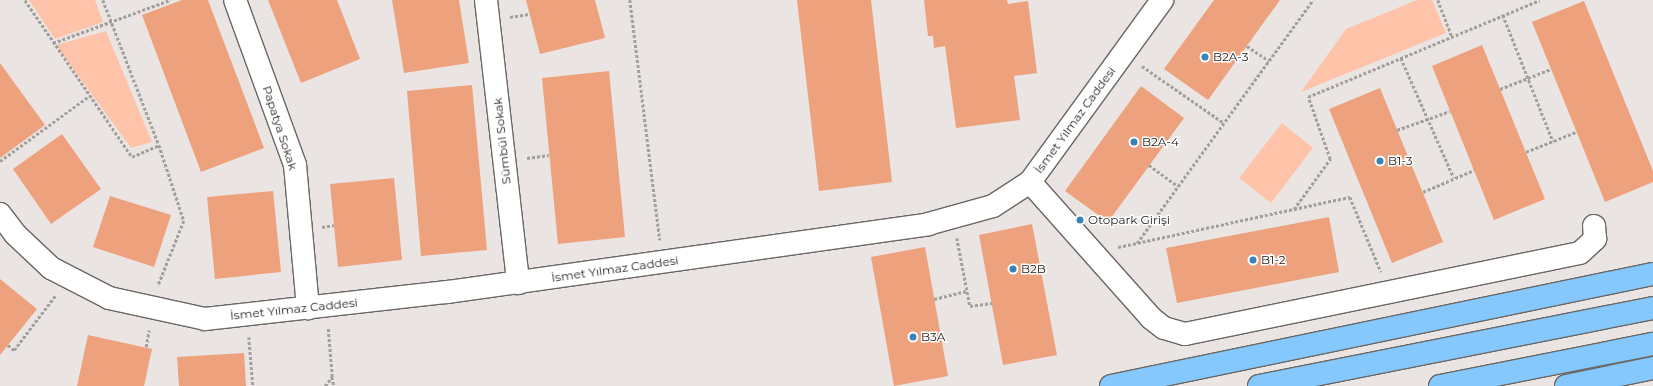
<!DOCTYPE html>
<meta charset="utf-8">
<style>
body{margin:0}
#map{position:relative;width:1653px;height:386px;overflow:hidden;background:#eae5e2;font-family:Montserrat,sans-serif}
div>[style]{position:absolute}
[style*='--x']{left:calc(var(--x)*1px);top:calc(var(--y)*1px);width:calc(var(--w)*1px);rotate:calc(var(--a)*1deg)}
.green>*{inset:0;background:#fec3a8}
.building>*{inset:0;background:#eda17d}
.path>*{height:2.5px;margin-top:-1.25px;transform-origin:0;background:repeating-linear-gradient(90deg,#a39f9d 0 3px,transparent 0 5px)}
.roads{filter:drop-shadow(1px 0 #6a6663) drop-shadow(-1px 0 #6a6663) drop-shadow(0 1px #6a6663) drop-shadow(0 -1px #6a6663)}
.minor>*{height:22px;margin:-11px;padding:0 11px;transform-origin:11px;border-radius:11px;background:#fff}
.highway>*{height:22px;margin:-11px;padding:0 11px;transform-origin:11px;border-radius:11px;background:#84c8fd}
.dots>*{width:11px;height:11px;translate:-50% -50%;box-sizing:border-box;border:2px solid #fff;border-radius:50%}
span{translate:-50% -50%;white-space:nowrap;text-align:center;line-height:1.15;-webkit-text-stroke:3px #fff;paint-order:stroke}
.poi-label{font-size:12px;color:#1e1c1b}
.left{translate:0 -50%;text-align:left}
.street-label{font-size:12px;color:#1e1c1b}
</style>
<div id="map">
<div class="green">
<i style="clip-path:polygon(29px 0,95px 0,103px 22px,55px 39px)"></i>
<i style="clip-path:polygon(1417px 0,1432px 0,1446px 33px,1301px 92px,1346px 29px)"></i>
<i style="clip-path:polygon(106px 31px,152px 142px,131px 148px,56px 45px)"></i>
<i style="clip-path:polygon(1282px 123px,1313px 148px,1271px 203px,1239px 178px)"></i>
</div>
<div class="building">
<i style="clip-path:polygon(182px 0,208px 0,264px 148px,201px 172px,142px 15px)"></i>
<i style="clip-path:polygon(268px 0,337px 0,360px 59px,301px 83px)"></i>
<i style="clip-path:polygon(392px 0,459px 0,469px 63px,404px 73px)"></i>
<i style="clip-path:polygon(526px 0,595px 0,605px 38px,540px 54px)"></i>
<i style="clip-path:polygon(797px 0,871px 0,892px 182px,819px 191px)"></i>
<i style="clip-path:polygon(924px 0,1007px 0,1008px 4px,1028px 1px,1037px 73px,1014px 76px,1020px 120px,956px 128px,945px 46px,934px 48px,933px 36px,928px 36px)"></i>
<i style="clip-path:polygon(1214px 0,1280px 0,1208px 100px,1164px 69px)"></i>
<i style="clip-path:polygon(1584px 1px,1653px 171px,1653px 182px,1605px 202px,1532px 22px)"></i>
<i style="clip-path:polygon(1482px 45px,1545px 199px,1494px 220px,1432px 66px)"></i>
<i style="clip-path:polygon(0 63px,45px 125px,0 158px)"></i>
<i style="clip-path:polygon(609px 71px,625px 237px,558px 244px,542px 78px)"></i>
<i style="clip-path:polygon(472px 85px,487px 250px,421px 256px,407px 91px)"></i>
<i style="clip-path:polygon(1141px 86px,1184px 118px,1108px 222px,1065px 191px)"></i>
<i style="clip-path:polygon(1380px 88px,1443px 242px,1392px 263px,1329px 109px)"></i>
<i style="clip-path:polygon(62px 134px,101px 189px,51px 224px,13px 169px)"></i>
<i style="clip-path:polygon(394px 178px,402px 260px,338px 267px,330px 184px)"></i>
<i style="clip-path:polygon(273px 191px,281px 272px,215px 279px,207px 197px)"></i>
<i style="clip-path:polygon(110px 196px,171px 215px,154px 267px,93px 247px)"></i>
<i style="clip-path:polygon(1329px 217px,1339px 272px,1177px 303px,1166px 248px)"></i>
<i style="clip-path:polygon(1032px 224px,1057px 355px,1003px 365px,979px 235px)"></i>
<i style="clip-path:polygon(925px 247px,948px 376px,894px 386px,871px 257px)"></i>
<i style="clip-path:polygon(0 279px,37px 309px,0 355px)"></i>
<i style="clip-path:polygon(88px 335px,152px 349px,144px 386px,77px 386px)"></i>
<i style="clip-path:polygon(244px 353px,246px 386px,179px 386px,177px 357px)"></i>
</div>
<div class="path">
<i style="--x:25;--y:0;--w:190;--a:55.7"></i>
<i style="--x:132;--y:157;--w:30;--a:-24"></i>
<i style="--x:159;--y:145;--w:80;--a:71.8"></i>
<i style="--x:184;--y:221;--w:70;--a:111.8"></i>
<i style="--x:103;--y:0;--w:155;--a:68.9"></i>
<i style="--x:630;--y:0;--w:242;--a:82.9"></i>
<i style="--x:1438;--y:0;--w:40;--a:69"></i>
<i style="--x:1503;--y:15;--w:136;--a:68.4"></i>
<i style="--x:510;--y:17;--w:20;--a:-9"></i>
<i style="--x:53;--y:43;--w:125;--a:-20.2"></i>
<i style="--x:1247;--y:46;--w:27;--a:34"></i>
<i style="--x:1401;--y:58;--w:131;--a:66.2"></i>
<i style="--x:1142;--y:66;--w:100;--a:34.8"></i>
<i style="--x:1500;--y:89;--w:55;--a:-21.4"></i>
<i style="--x:1397;--y:130;--w:56;--a:-19.7"></i>
<i style="--x:1526;--y:152;--w:54;--a:-21.8"></i>
<i style="--x:527;--y:158;--w:22;--a:-8"></i>
<i style="--x:0;--y:161;--w:110;--a:-36.1"></i>
<i style="--x:1149;--y:165;--w:36;--a:36"></i>
<i style="--x:1423;--y:192;--w:56;--a:-23.3"></i>
<i style="--x:1294;--y:209;--w:62;--a:-54.2"></i>
<i style="--x:1330;--y:159;--w:66;--a:-109.5"></i>
<i style="--x:1308;--y:97;--w:251;--a:-22.7"></i>
<i style="--x:322;--y:227;--w:12;--a:-9"></i>
<i style="--x:957;--y:238;--w:69;--a:79.2"></i>
<i style="--x:970;--y:306;--w:22;--a:-8"></i>
<i style="--x:1137;--y:243;--w:300;--a:-54.1"></i>
<i style="--x:1118;--y:247;--w:237;--a:-12.2"></i>
<i style="--x:1350;--y:197;--w:81;--a:67.5"></i>
<i style="--x:934;--y:299;--w:33;--a:-14"></i>
<i style="--x:249;--y:337;--w:49;--a:85.3"></i>
<i style="--x:8;--y:345;--w:8;--a:40"></i>
<i style="--x:14;--y:350;--w:68;--a:-52.8"></i>
<i style="--x:146;--y:347;--w:17;--a:-80"></i>
<i style="--x:332;--y:377;--w:9;--a:77"></i>
<i style="--x:325;--y:386;--w:11;--a:-52"></i>
<i style="--x:332;--y:377;--w:49;--a:-94.7"></i>
</div>
<div class="roads">
<div class="minor">
<i style="--x:235;--y:0;--w:176;--a:70"></i>
<i style="--x:295;--y:165;--w:144;--a:84.8"></i>
<i style="--x:486;--y:0;--w:285;--a:83.5"></i>
<i style="--x:1030;--y:182;--w:182;--a:48.3"></i>
<i style="--x:1151;--y:318;--w:16;--a:38"></i>
<i style="--x:1164;--y:328;--w:22;--a:16"></i>
<i style="--x:1185;--y:334;--w:403;--a:-11.6"></i>
<i style="--x:1580;--y:253;--w:21;--a:-43"></i>
<i style="--x:1595;--y:239;--w:13;--a:-94"></i>
<i style="--x:0;--y:214;--w:25;--a:53"></i>
<i style="--x:15;--y:234;--w:50;--a:43.4"></i>
<i style="--x:51;--y:268;--w:65;--a:27.3"></i>
<i style="--x:109;--y:298;--w:98;--a:12.3"></i>
<i style="--x:205;--y:319;--w:244;--a:-6.4"></i>
<i style="--x:447;--y:292;--w:486;--a:-8"></i>
<i style="--x:928;--y:224;--w:67;--a:-15.5"></i>
<i style="--x:993;--y:206;--w:44;--a:-33"></i>
<i style="--x:1030;--y:182;--w:225;--a:-54"></i>
</div>
<div class="highway">
<i style="--x:1111;--y:386;--w:553;--a:-11.68"></i>
<i style="--x:1259;--y:386;--w:402;--a:-11.2"></i>
<i style="--x:1440;--y:386;--w:217;--a:-11.2"></i>
<i style="--x:1566;--y:386;--w:89;--a:-11.7"></i>
</div>
</div>
<div class="dots">
<i style="left:1205px;top:57px;background:#3983b7"></i>
<i style="left:1134px;top:142px;background:#3983b7"></i>
<i style="left:1380px;top:161px;background:#3983b7"></i>
<i style="left:1080px;top:220px;background:#3983b7"></i>
<i style="left:1253px;top:260px;background:#3983b7"></i>
<i style="left:1013px;top:269px;background:#3983b7"></i>
<i style="left:913px;top:337px;background:#3983b7"></i>
</div>
<div class="poi-label">
<span class="left" style="left:1213px;top:57px">B2A-3</span>
<span class="left" style="left:1142px;top:142px">B2A-4</span>
<span class="left" style="left:1388px;top:161px">B1-3</span>
<span class="left" style="left:1088px;top:220px">Otopark Girişi</span>
<span class="left" style="left:1261px;top:260px">B1-2</span>
<span class="left" style="left:1021px;top:269px">B2B</span>
<span class="left" style="left:921px;top:337px">B3A</span>
</div>
<div class="street-label">
<span style="left:1075px;top:120px;rotate:-54deg">İsmet Yılmaz Caddesi</span>
<span style="left:280px;top:128px;rotate:72deg">Papatya Sokak</span>
<span style="left:502px;top:141px;rotate:-96deg">Sümbül Sokak</span>
<span style="left:615px;top:269px;rotate:-8deg">İsmet Yılmaz Caddesi</span>
<span style="left:294px;top:309px;rotate:-6deg">İsmet Yılmaz Caddesi</span>
</div>
</div>
